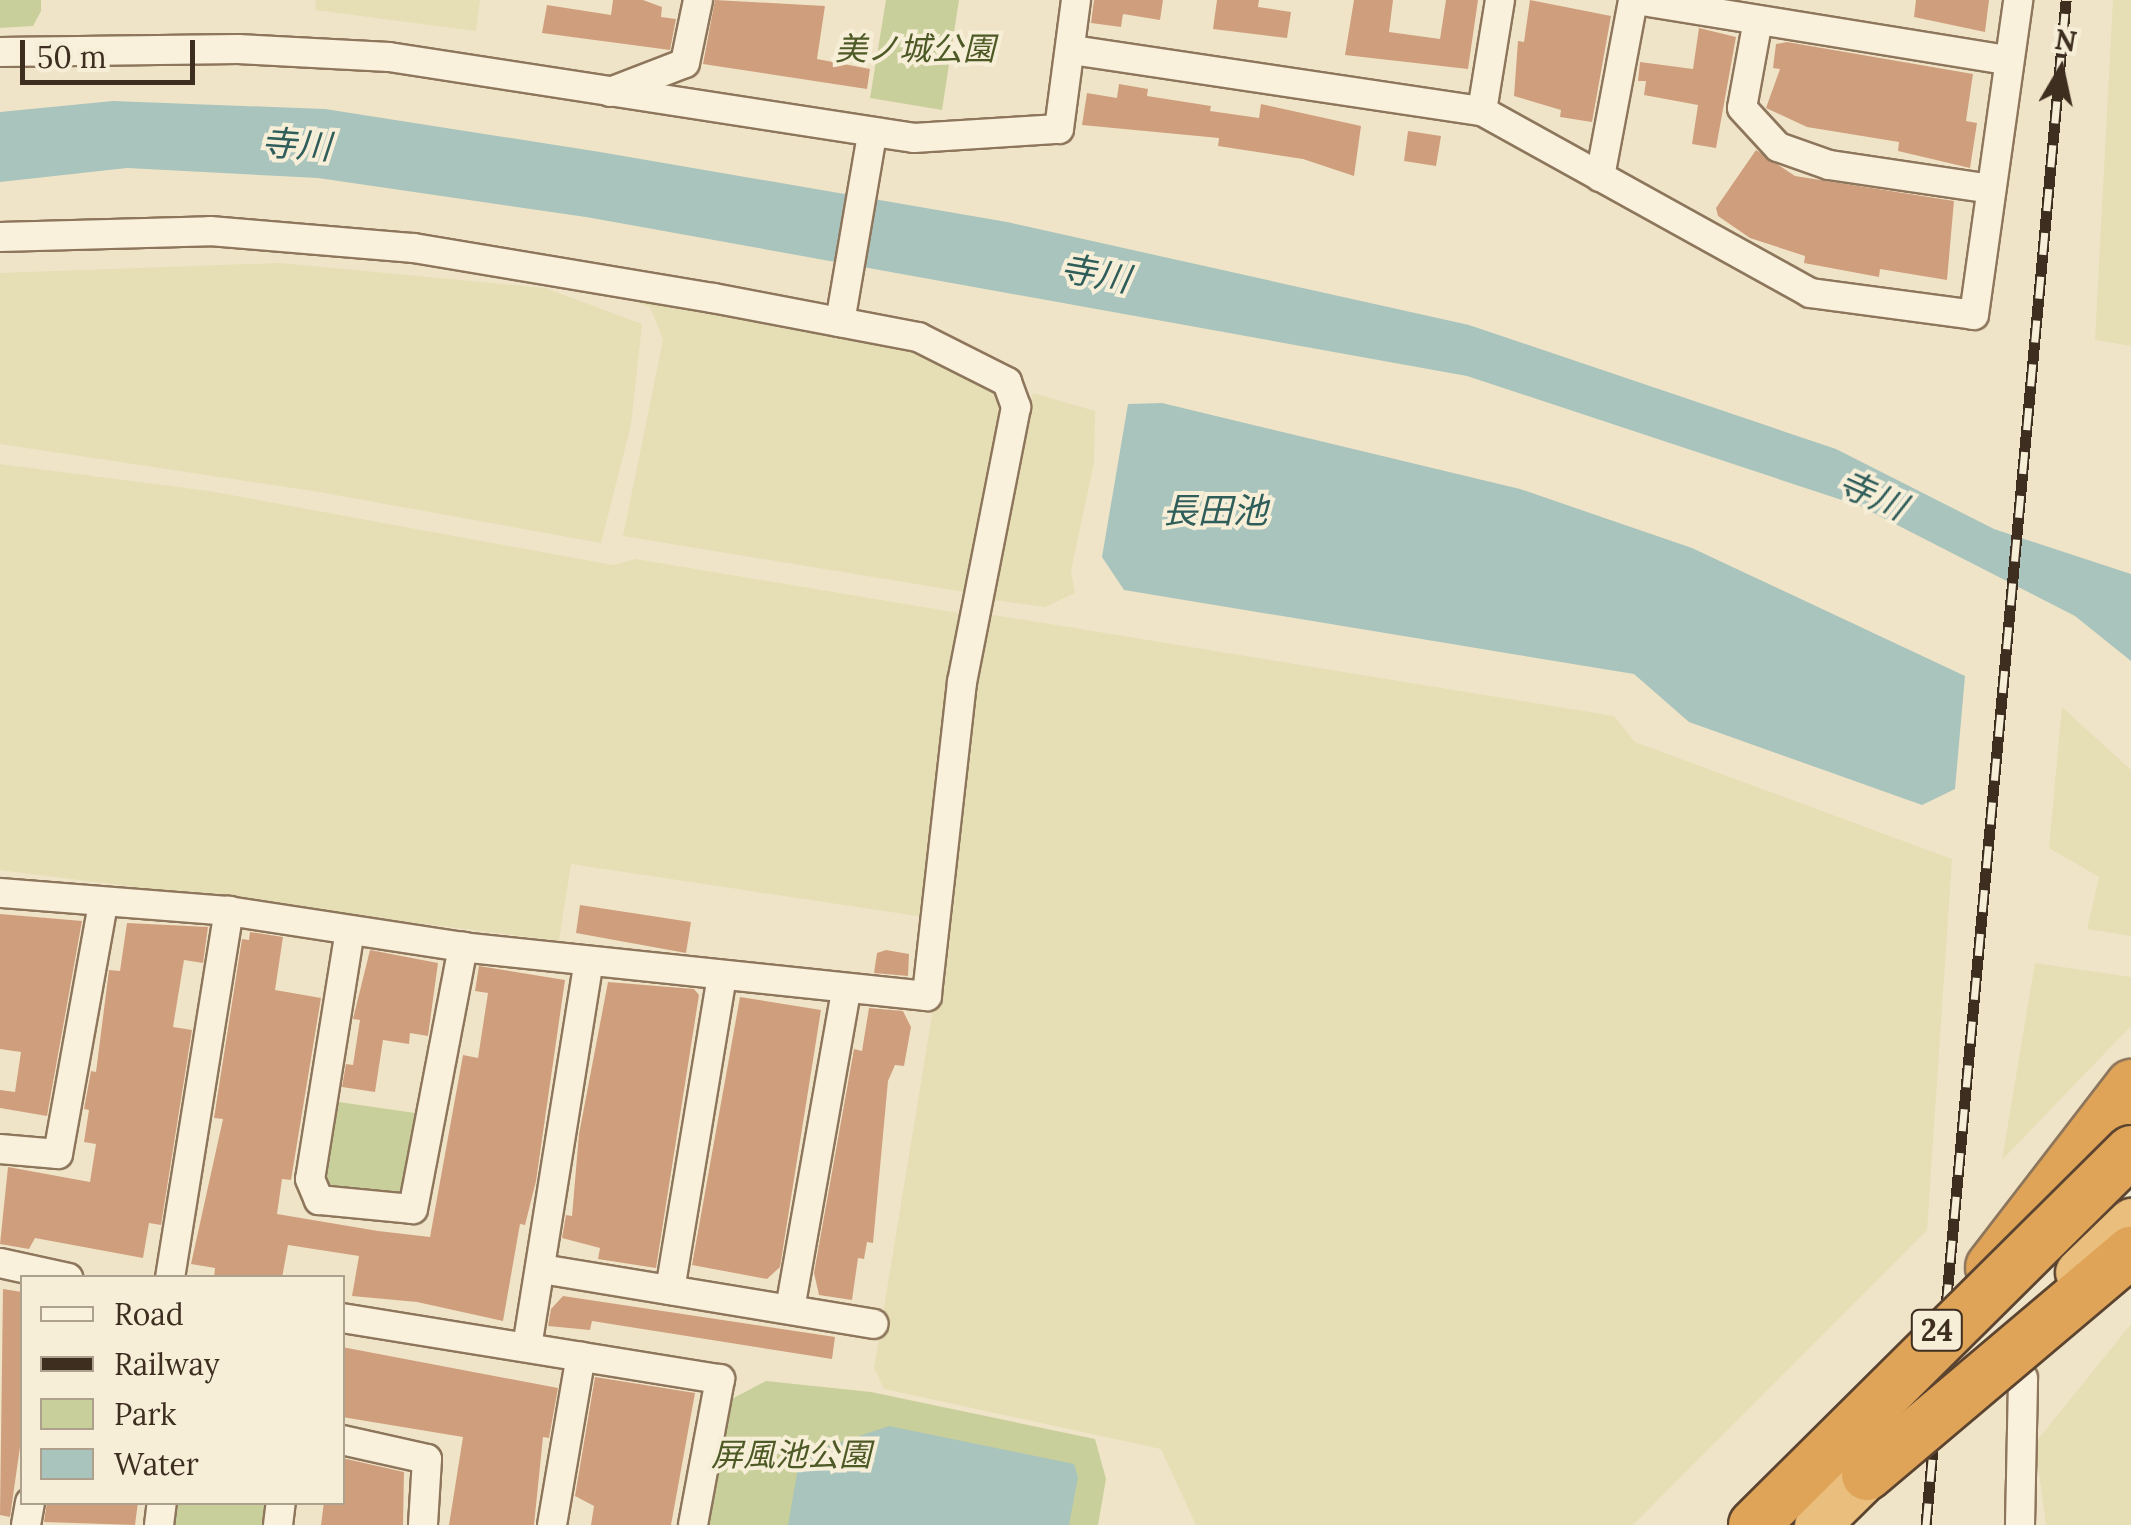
<!DOCTYPE html>
<meta charset="utf-8">
<style>
body{margin:0}
#map{position:relative;width:2131px;height:1525px;overflow:hidden;background:#f0e4c8;font-family:Lora,"Noto Sans JP",serif}
div>[style]{position:absolute}
[style*='--x']{left:calc(var(--x)*1px);top:calc(var(--y)*1px);width:calc(var(--w)*1px);rotate:calc(var(--a)*1deg)}
.farmland>*{inset:0;background:#e6deb5}
.green>*{inset:0;background:#c9cf9b}
.water>*{inset:0;background:#a9c4bc}
.building>*{inset:0;background:#cf9f7d}
.roads{filter:drop-shadow(2px 0 #8d765c) drop-shadow(-2px 0 #8d765c) drop-shadow(0 2px #8d765c) drop-shadow(0 -2px #8d765c)}
.minor>*{height:28px;margin:-14px;padding:0 14px;transform-origin:14px;border-radius:14px;background:#faf1dc}
.motorway>*{height:50px;margin:-25px;padding:0 25px;transform-origin:25px;border-radius:25px;background:#e0a458}
.rail>*{height:11px;margin-top:-5.5px;transform-origin:0;background:repeating-linear-gradient(90deg,#f7eed8 0 22px,#3d2e20 0 44px);box-sizing:border-box;border-block:2px solid #3d2e20}
.bridges{filter:drop-shadow(2px 0 #5b4430) drop-shadow(-2px 0 #5b4430) drop-shadow(0 2px #5b4430) drop-shadow(0 -2px #5b4430)}
.trunk-bridge>*{height:45px;margin:-22.5px;padding:0 22.5px;transform-origin:22.5px;border-radius:22.5px;background:#eabe7c}
.motorway-bridge>*{height:50px;margin:-25px;padding:0 25px;transform-origin:25px;border-radius:25px;background:#e0a458}
span{translate:-50% -50%;white-space:nowrap;text-align:center;line-height:1.15;-webkit-text-stroke:8px #f7eed8;paint-order:stroke}
.shield-label span{padding:2px 8px;background:#f7eed8;border:2px solid;border-radius:8px;-webkit-text-stroke-width:0}
.shield-label{font-size:30px;color:#3d2e20;font-weight:700}
.park-label{font-size:32px;color:#4d5a26;font-style:italic}
.water-label{font-size:35px;color:#2f5d5a;font-style:italic}
.legend{position:absolute;left:20px;top:1275px;width:325px;height:230px;box-sizing:border-box;background:#f7eed8;border:2px solid #ada18e;margin:0;padding:12px 18px;list-style:none;font-size:30px;color:#3d2e20}
.legend li{display:flex;align-items:center;gap:20px;height:50px}
.legend b{width:50px;border:2px solid #ada18e}
.north{position:absolute;left:2011px;top:20px;width:100px;height:100px;-webkit-text-stroke:8px #f7eed8;paint-order:stroke;rotate:9deg;font-size:28px;font-weight:700;line-height:40px;text-align:center;color:#3d2e20}
.north::after{content:'';display:block;margin:auto;width:35px;height:45px;background:#3d2e20;clip-path:polygon(50% 0,100% 100%,50% 72%,0 100%)}
.scale{position:absolute;left:20px;top:40px;width:175px;height:45px;box-sizing:border-box;border:5px solid #3d2e20;border-top:0;padding-left:12px;font-size:30px;line-height:35px;white-space:nowrap;color:#3d2e20;-webkit-text-stroke:8px #f7eed8;paint-order:stroke}
</style>
<div id="map">
<div class="farmland">
<i style="clip-path:polygon(316px 0,480px 0,476px 31px,315px 10px)"></i>
<i style="clip-path:polygon(2113px 0,2131px 0,2131px 346px,2095px 340px)"></i>
<i style="clip-path:polygon(280px 263px,545px 288px,642px 324px,631px 425px,601px 543px,319px 492px,0 444px,0 273px)"></i>
<i style="clip-path:polygon(595px 287px,890px 343px,1001px 394px,1007px 416px,970px 593px,623px 536px,663px 340px,650px 307px)"></i>
<i style="clip-path:polygon(1033px 393px,1095px 411px,1094px 463px,1071px 571px,1075px 593px,1045px 607px,993px 600px)"></i>
<i style="clip-path:polygon(0 464px,209px 491px,613px 565px,636px 559px,965px 614px,924px 917px,571px 864px,559px 941px,0 870px)"></i>
<i style="clip-path:polygon(994px 615px,1614px 716px,1635px 742px,1952px 859px,1927px 1230px,1633px 1525px,1196px 1525px,1161px 1449px,884px 1389px,874px 1368px,935px 997px,983px 622px)"></i>
<i style="clip-path:polygon(2062px 707px,2131px 770px,2131px 936px,2087px 929px,2099px 877px,2049px 848px)"></i>
<i style="clip-path:polygon(2035px 963px,2131px 977px,2131px 1026px,2002px 1160px)"></i>
<i style="clip-path:polygon(2131px 1324px,2131px 1525px,2046px 1525px,2035px 1443px)"></i>
</div>
<div class="green">
<i style="clip-path:polygon(0 0,41px 0,41px 11px,33px 26px,0 28px)"></i>
<i style="clip-path:polygon(886px 0,959px 0,942px 110px,870px 98px)"></i>
<i style="clip-path:polygon(332px 1101px,422px 1114px,409px 1192px,396px 1203px,323px 1192px)"></i>
<i style="clip-path:polygon(766px 1381px,871px 1392px,1095px 1439px,1106px 1479px,1098px 1525px,704px 1525px,726px 1402px)"></i>
<i style="clip-path:polygon(172px 1503px,275px 1503px,272px 1525px,169px 1525px)"></i>
</div>
<div class="water">
<i style="clip-path:polygon(113px 101px,325px 109px,600px 152px,1007px 222px,1469px 325px,1836px 449px,1994px 529px,2131px 574px,2131px 661px,2075px 616px,1860px 506px,1467px 376px,586px 217px,318px 178px,127px 168px,0 182px,0 112px)"></i>
<i style="clip-path:polygon(1162px 403px,1520px 489px,1692px 548px,1965px 676px,1955px 789px,1922px 805px,1689px 722px,1634px 674px,1124px 590px,1102px 557px,1128px 404px)"></i>
<i style="clip-path:polygon(889px 1426px,1074px 1464px,1078px 1477px,1069px 1525px,788px 1525px,800px 1456px)"></i>
</div>
<div class="building">
<i style="clip-path:polygon(613px 0,643px 0,662px 7px,661px 17px,676px 19px,670px 50px,542px 33px,547px 5px,611px 15px)"></i>
<i style="clip-path:polygon(715px 0,825px 6px,817px 59px,870px 69px,867px 89px,703px 64px)"></i>
<i style="clip-path:polygon(1094px 0,1163px 0,1160px 20px,1123px 14px,1121px 27px,1091px 23px)"></i>
<i style="clip-path:polygon(1217px 0,1259px 0,1258px 7px,1291px 12px,1287px 38px,1213px 29px)"></i>
<i style="clip-path:polygon(1354px 0,1393px 0,1389px 32px,1440px 39px,1446px 0,1478px 0,1468px 69px,1345px 55px)"></i>
<i style="clip-path:polygon(1530px 0,1611px 16px,1592px 122px,1560px 117px,1561px 110px,1514px 96px,1518px 41px,1524px 42px)"></i>
<i style="clip-path:polygon(1916px 0,1989px 0,1985px 32px,1914px 17px)"></i>
<i style="clip-path:polygon(1699px 28px,1736px 37px,1716px 148px,1692px 144px,1698px 105px,1644px 95px,1646px 81px,1638px 81px,1640px 62px,1693px 69px)"></i>
<i style="clip-path:polygon(1787px 42px,1973px 74px,1966px 121px,1977px 123px,1970px 168px,1898px 151px,1899px 142px,1807px 127px,1766px 108px,1780px 69px,1773px 68px,1776px 44px)"></i>
<i style="clip-path:polygon(1119px 84px,1148px 89px,1147px 96px,1211px 106px,1210px 111px,1259px 118px,1261px 104px,1361px 126px,1354px 176px,1303px 159px,1218px 146px,1219px 138px,1082px 125px,1087px 93px,1117px 98px)"></i>
<i style="clip-path:polygon(1408px 131px,1441px 136px,1436px 166px,1404px 161px)"></i>
<i style="clip-path:polygon(1756px 150px,1795px 176px,1954px 201px,1947px 280px,1880px 269px,1879px 277px,1804px 263px,1805px 256px,1750px 238px,1718px 216px,1716px 208px)"></i>
<i style="clip-path:polygon(580px 905px,691px 922px,686px 953px,576px 933px)"></i>
<i style="clip-path:polygon(0 914px,82px 921px,47px 1116px,0 1108px,0 1090px,15px 1092px,21px 1052px,0 1049px)"></i>
<i style="clip-path:polygon(127px 923px,208px 927px,203px 963px,184px 960px,173px 1027px,192px 1030px,161px 1225px,149px 1223px,143px 1258px,35px 1238px,29px 1249px,0 1244px,8px 1167px,90px 1182px,96px 1144px,84px 1142px,89px 1110px,84px 1109px,91px 1071px,96px 1072px,109px 970px,120px 971px)"></i>
<i style="clip-path:polygon(250px 932px,283px 937px,275px 990px,321px 998px,291px 1180px,282px 1179px,277px 1214px,378px 1231px,430px 1237px,463px 1055px,478px 1058px,488px 993px,475px 991px,479px 966px,565px 980px,536px 1181px,525px 1225px,520px 1224px,503px 1321px,417px 1302px,352px 1296px,359px 1256px,288px 1245px,282px 1278px,214px 1278px,215px 1268px,191px 1264px,223px 1119px,214px 1118px,242px 939px,249px 940px)"></i>
<i style="clip-path:polygon(370px 950px,438px 963px,428px 1036px,410px 1033px,409px 1044px,383px 1040px,375px 1092px,342px 1087px,346px 1064px,353px 1065px,360px 1020px,353px 1019px)"></i>
<i style="clip-path:polygon(886px 950px,909px 954px,908px 976px,874px 973px,877px 953px)"></i>
<i style="clip-path:polygon(608px 982px,694px 989px,699px 995px,656px 1268px,598px 1259px,600px 1248px,562px 1238px,566px 1215px,572px 1216px,579px 1134px)"></i>
<i style="clip-path:polygon(740px 997px,821px 1010px,780px 1267px,767px 1279px,692px 1265px)"></i>
<i style="clip-path:polygon(869px 1008px,903px 1011px,911px 1027px,904px 1066px,895px 1065px,888px 1081px,873px 1243px,867px 1242px,864px 1259px,858px 1258px,852px 1300px,819px 1295px,814px 1273px,854px 1049px,862px 1051px)"></i>
<i style="clip-path:polygon(3px 1289px,22px 1292px,22px 1433px,10px 1517px,0 1515px)"></i>
<i style="clip-path:polygon(563px 1296px,835px 1337px,832px 1359px,592px 1321px,590px 1330px,548px 1326px,551px 1309px)"></i>
<i style="clip-path:polygon(342px 1347px,558px 1388px,549px 1438px,543px 1437px,534px 1525px,449px 1525px,463px 1437px,342px 1417px)"></i>
<i style="clip-path:polygon(595px 1377px,695px 1393px,671px 1525px,591px 1525px,594px 1506px,575px 1496px)"></i>
<i style="clip-path:polygon(342px 1458px,404px 1472px,403px 1525px,321px 1525px,324px 1502px,342px 1502px)"></i>
<i style="clip-path:polygon(47px 1502px,138px 1502px,135px 1525px,44px 1522px)"></i>
</div>
<div class="roads">
<div class="minor">
<i style="--x:1636;--y:0;--w:376;--a:9.2"></i>
<i style="--x:1758;--y:20;--w:89;--a:100.3"></i>
<i style="--x:1742;--y:108;--w:53;--a:47.3"></i>
<i style="--x:1778;--y:147;--w:54;--a:19.4"></i>
<i style="--x:1829;--y:165;--w:164;--a:8.4"></i>
<i style="--x:1072;--y:50;--w:415;--a:8.5"></i>
<i style="--x:1482;--y:111;--w:375;--a:29"></i>
<i style="--x:1810;--y:293;--w:165;--a:7.6"></i>
<i style="--x:1974;--y:315;--w:318;--a:-82"></i>
<i style="--x:0;--y:52;--w:238;--a:-0.7"></i>
<i style="--x:238;--y:49;--w:151;--a:3"></i>
<i style="--x:389;--y:57;--w:531;--a:8.77"></i>
<i style="--x:914;--y:138;--w:145;--a:-3.6"></i>
<i style="--x:1059;--y:129;--w:130;--a:-82.5"></i>
<i style="--x:610;--y:92;--w:80;--a:-21.1"></i>
<i style="--x:685;--y:63;--w:64;--a:-78.3"></i>
<i style="--x:1482;--y:111;--w:112;--a:-80.8"></i>
<i style="--x:1600;--y:177;--w:180;--a:-79.4"></i>
<i style="--x:0;--y:237;--w:210;--a:-1.6"></i>
<i style="--x:210;--y:231;--w:205;--a:4.8"></i>
<i style="--x:414;--y:248;--w:303;--a:9.5"></i>
<i style="--x:713;--y:298;--w:209;--a:10.8"></i>
<i style="--x:918;--y:337;--w:100;--a:26.8"></i>
<i style="--x:1007;--y:382;--w:27;--a:70"></i>
<i style="--x:1016;--y:407;--w:280;--a:101.1"></i>
<i style="--x:962;--y:682;--w:316;--a:96.4"></i>
<i style="--x:927;--y:996;--w:467;--a:-174"></i>
<i style="--x:463;--y:947;--w:237;--a:-171.3"></i>
<i style="--x:229;--y:911;--w:230;--a:-175.5"></i>
<i style="--x:840;--y:322;--w:190;--a:-80.3"></i>
<i style="--x:350;--y:930;--w:252;--a:99.1"></i>
<i style="--x:310;--y:1179;--w:23;--a:67"></i>
<i style="--x:319;--y:1200;--w:94;--a:5.5"></i>
<i style="--x:413;--y:1209;--w:267;--a:-79.2"></i>
<i style="--x:0;--y:1149;--w:58;--a:4.9"></i>
<i style="--x:58;--y:1154;--w:253;--a:-79.8"></i>
<i style="--x:0;--y:1263;--w:70;--a:12.4"></i>
<i style="--x:542;--y:1269;--w:336;--a:9.4"></i>
<i style="--x:170;--y:1278;--w:372;--a:-80.9"></i>
<i style="--x:670;--y:1290;--w:318;--a:-80.6"></i>
<i style="--x:790;--y:1309;--w:323;--a:-80"></i>
<i style="--x:342;--y:1318;--w:383;--a:9.2"></i>
<i style="--x:720;--y:1379;--w:148;--a:100.5"></i>
<i style="--x:527;--y:1347;--w:391;--a:-80.9"></i>
<i style="--x:342;--y:1440;--w:87;--a:12.6"></i>
<i style="--x:427;--y:1459;--w:66;--a:93.5"></i>
<i style="--x:26;--y:1525;--w:23;--a:-80"></i>
<i style="--x:159;--y:1525;--w:23;--a:-83"></i>
<i style="--x:278;--y:1525;--w:23;--a:-83"></i>
<i style="--x:552;--y:1525;--w:171;--a:-80.3"></i>
<i style="--x:2020;--y:1525;--w:147;--a:-88.8"></i>
</div>
<div class="motorway">
<i style="--x:1991;--y:1267;--w:230;--a:-52.4"></i>
</div>
</div>
<div class="rail">
<i style="--x:1926;--y:1525;--w:1531;--a:-84.75"></i>
</div>
<div class="bridges">
<div class="trunk-bridge">
<i style="--x:2078;--y:1272;--w:74;--a:-43.9"></i>
<i style="--x:1817;--y:1525;--w:105;--a:-44.6"></i>
</div>
<div class="motorway-bridge">
<i style="--x:1867;--y:1475;--w:346;--a:-40.2"></i>
<i style="--x:1754;--y:1525;--w:531;--a:-44.77"></i>
</div>
</div>
<div class="shield-label">
<span style="left:1937px;top:1330px">24</span>
</div>
<div class="park-label">
<span style="left:915px;top:49px">美ノ城公園</span>
<span style="left:791px;top:1455px">屏風池公園</span>
</div>
<div class="water-label">
<span style="left:296px;top:145px;rotate:4deg">寺川</span>
<span style="left:1095px;top:274px;rotate:10deg">寺川</span>
<span style="left:1872px;top:495px;rotate:24deg">寺川</span>
<span style="left:1215px;top:511px">長田池</span>
</div>
<ul class="legend">
<li><b style="height:12px;background:#faf1dc"></b>Road</li>
<li><b style="height:12px;background:#3d2e20"></b>Railway</li>
<li><b style="height:28px;background:#c9cf9b"></b>Park</li>
<li><b style="height:28px;background:#a9c4bc"></b>Water</li>
</ul>
<div class="north">N</div>
<div class="scale">50 m</div>
</div>
